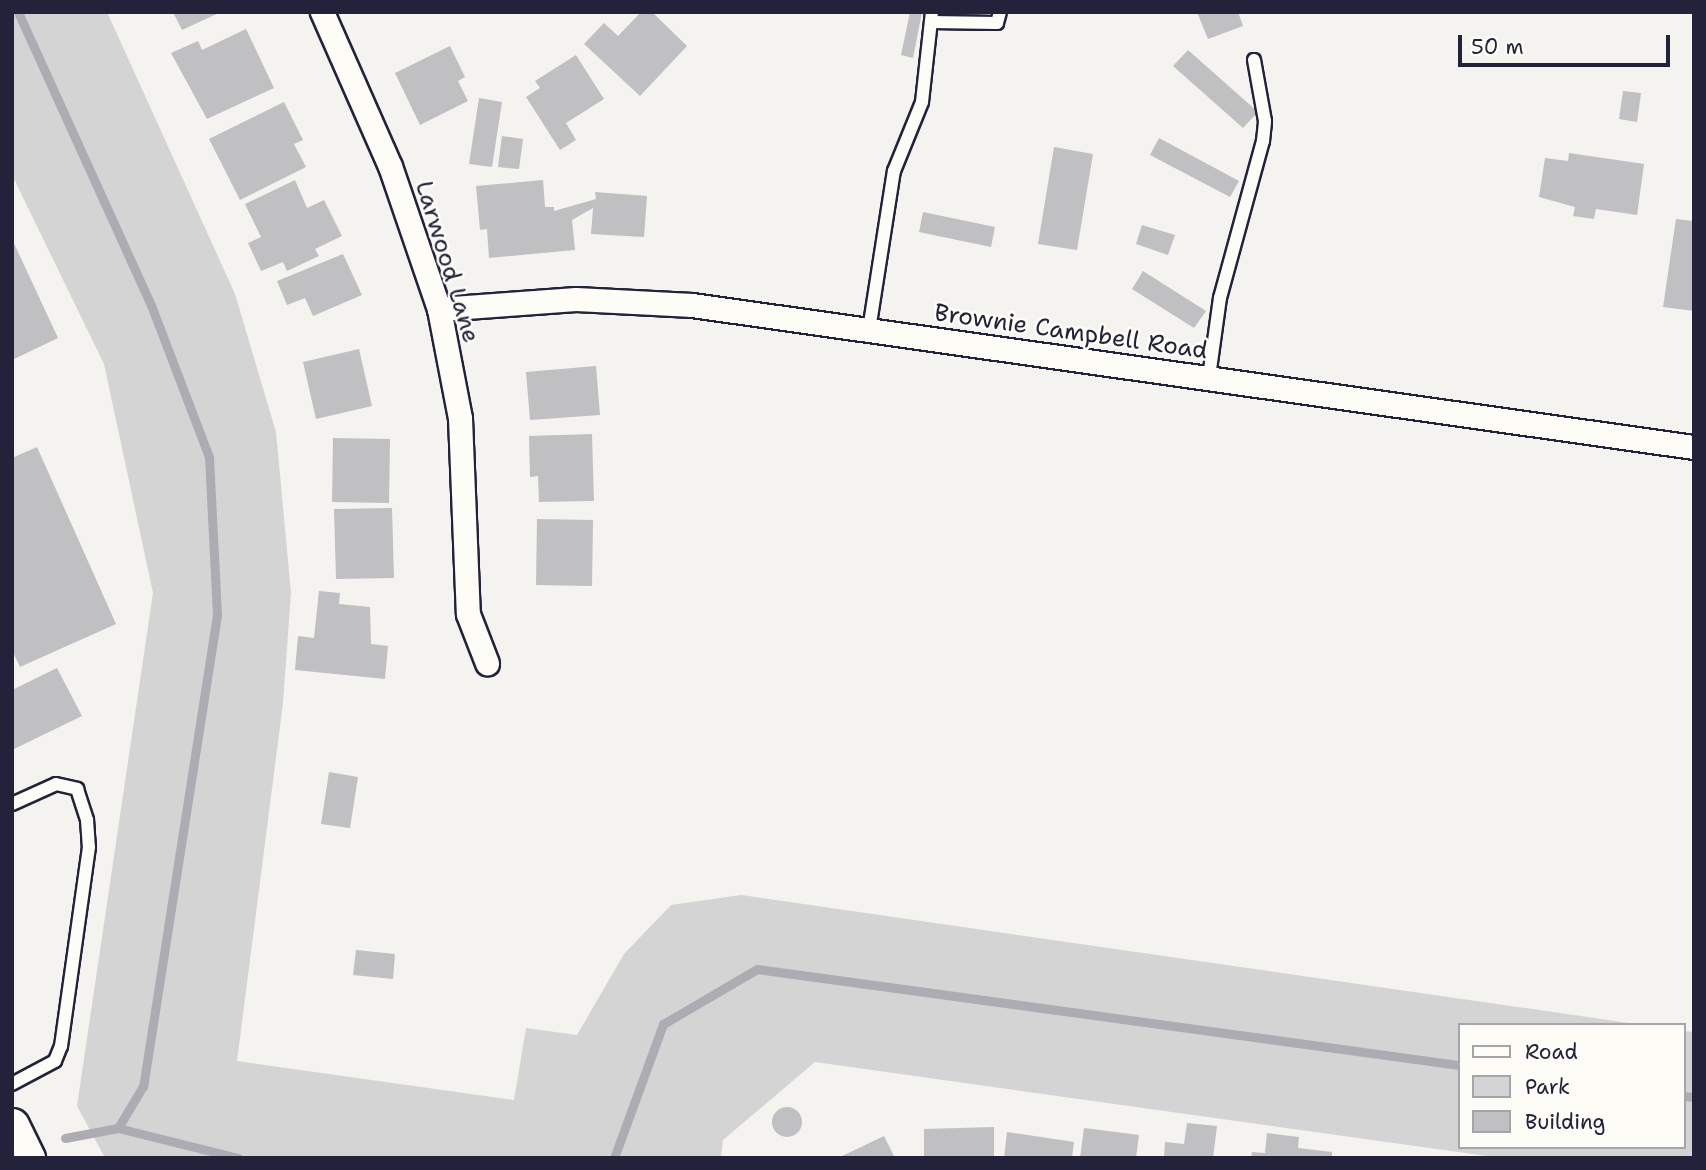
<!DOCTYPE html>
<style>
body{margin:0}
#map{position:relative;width:1706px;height:1170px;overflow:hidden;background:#f4f3ef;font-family:"Shantell Sans",sans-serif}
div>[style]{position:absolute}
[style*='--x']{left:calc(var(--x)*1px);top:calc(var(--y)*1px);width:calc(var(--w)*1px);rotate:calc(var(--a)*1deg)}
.green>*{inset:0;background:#d5d4d5}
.stream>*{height:9px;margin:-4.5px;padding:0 4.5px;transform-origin:4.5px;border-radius:4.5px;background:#acacb2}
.building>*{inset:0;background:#c0bfc2}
.round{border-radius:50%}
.roads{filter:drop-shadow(2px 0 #22223b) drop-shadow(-2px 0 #22223b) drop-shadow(0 2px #22223b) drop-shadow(0 -2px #22223b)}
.lane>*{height:12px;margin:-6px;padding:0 6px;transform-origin:6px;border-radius:6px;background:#fdfcf7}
.street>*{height:23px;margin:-11.5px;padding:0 11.5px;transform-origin:11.5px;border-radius:11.5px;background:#fdfcf7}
.secondary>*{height:33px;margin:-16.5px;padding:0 16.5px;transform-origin:16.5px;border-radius:16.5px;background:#fdfcf7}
span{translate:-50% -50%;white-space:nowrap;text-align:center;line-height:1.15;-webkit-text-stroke:5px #fdfcf7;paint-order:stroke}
.street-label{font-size:24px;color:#22223b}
.frame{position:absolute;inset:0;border:14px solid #22223b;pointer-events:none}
.legend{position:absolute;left:1458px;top:1023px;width:228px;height:126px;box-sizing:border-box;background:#fdfcf7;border:2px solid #a5a5ac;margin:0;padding:9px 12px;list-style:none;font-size:21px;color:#22223b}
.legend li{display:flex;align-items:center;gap:14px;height:35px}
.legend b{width:35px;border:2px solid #a5a5ac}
.scale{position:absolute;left:1458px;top:35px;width:212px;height:32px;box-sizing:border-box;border:4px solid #22223b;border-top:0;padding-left:9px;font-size:21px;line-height:24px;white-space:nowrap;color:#22223b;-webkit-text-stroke:5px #fdfcf7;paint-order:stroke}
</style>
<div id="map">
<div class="green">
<i style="clip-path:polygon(12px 12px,107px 12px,235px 294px,276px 432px,291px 593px,283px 703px,237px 1061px,514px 1100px,526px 1028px,577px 1035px,624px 954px,671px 905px,741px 895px,1643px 1025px,1459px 1025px,1459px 1147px,1683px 1147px,1683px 1031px,1694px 1032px,1694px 1158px,1501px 1158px,815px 1062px,723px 1140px,721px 1158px,105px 1158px,77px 1106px,153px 593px,104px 364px,12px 175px)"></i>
</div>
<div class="stream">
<i style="--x:18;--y:12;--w:322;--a:65.6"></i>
<i style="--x:151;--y:305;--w:163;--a:69.1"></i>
<i style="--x:209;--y:457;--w:158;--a:87.1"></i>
<i style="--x:217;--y:615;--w:477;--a:98.9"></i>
<i style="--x:143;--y:1086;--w:49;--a:120.8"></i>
<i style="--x:1683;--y:1096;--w:11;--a:5"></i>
<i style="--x:65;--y:1138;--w:54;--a:-10.7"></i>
<i style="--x:118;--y:1128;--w:124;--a:14"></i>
<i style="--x:614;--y:1158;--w:143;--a:-69.9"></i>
<i style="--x:663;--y:1024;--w:109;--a:-30.3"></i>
<i style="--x:757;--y:969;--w:709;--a:7.79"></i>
</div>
<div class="building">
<i style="clip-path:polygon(173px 12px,221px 12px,182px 30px)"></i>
<i style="clip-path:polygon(641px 12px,652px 12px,687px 46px,640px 96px,584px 44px,604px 23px,618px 36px)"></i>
<i style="clip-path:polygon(910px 12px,922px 12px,913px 58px,901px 55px)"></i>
<i style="clip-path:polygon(1197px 12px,1238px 12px,1243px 26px,1208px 39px)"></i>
<i style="clip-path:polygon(246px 29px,274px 88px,207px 119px,171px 53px,198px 41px,202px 50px)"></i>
<i style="clip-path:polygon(450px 46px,465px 77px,458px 81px,468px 101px,420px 125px,395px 73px)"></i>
<i style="clip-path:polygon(1188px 50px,1258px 112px,1243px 128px,1173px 66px)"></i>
<i style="clip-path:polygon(576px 55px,604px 99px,566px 123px,576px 140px,560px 150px,526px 97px,540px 88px,535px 81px)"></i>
<i style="clip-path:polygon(1623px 91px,1641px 93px,1637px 122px,1619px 119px)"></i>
<i style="clip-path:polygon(479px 98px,502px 102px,492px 167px,469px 164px)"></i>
<i style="clip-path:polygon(284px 102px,303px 140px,294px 144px,306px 167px,240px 200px,209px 139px)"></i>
<i style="clip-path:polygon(502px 136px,523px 139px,519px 169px,498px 167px)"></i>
<i style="clip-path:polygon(1159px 138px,1239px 181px,1230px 197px,1150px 155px)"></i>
<i style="clip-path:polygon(1054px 147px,1093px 154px,1077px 250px,1038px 244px)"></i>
<i style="clip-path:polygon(1569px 153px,1644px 164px,1637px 215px,1596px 209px,1594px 219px,1573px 216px,1575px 207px,1539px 197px,1545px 158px,1568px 161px)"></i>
<i style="clip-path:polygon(295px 180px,307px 208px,324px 200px,342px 236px,315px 249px,319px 256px,287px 271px,283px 262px,261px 271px,248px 243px,261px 237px,245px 204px)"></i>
<i style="clip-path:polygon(543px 180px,545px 207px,554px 207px,554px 211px,596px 199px,595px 192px,647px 196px,644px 237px,591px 234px,593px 208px,572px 220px,575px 250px,489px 258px,487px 229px,480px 230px,476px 186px)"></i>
<i style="clip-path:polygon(923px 212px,995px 227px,991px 247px,919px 232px)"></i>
<i style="clip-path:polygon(1676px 219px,1694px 221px,1694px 311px,1663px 307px)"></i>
<i style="clip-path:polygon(1142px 225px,1175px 235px,1168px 255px,1136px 244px)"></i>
<i style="clip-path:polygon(12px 239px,58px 338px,12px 360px)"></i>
<i style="clip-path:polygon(343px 254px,362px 295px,313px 316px,305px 298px,287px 305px,277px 281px)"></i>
<i style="clip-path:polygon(1143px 271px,1206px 311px,1194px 328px,1132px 289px)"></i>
<i style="clip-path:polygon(359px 349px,372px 406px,316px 419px,303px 362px)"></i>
<i style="clip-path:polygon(596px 366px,600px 415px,530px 420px,526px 372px)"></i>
<i style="clip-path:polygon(592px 434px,594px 501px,539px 502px,538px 476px,530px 477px,529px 436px)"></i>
<i style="clip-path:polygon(333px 438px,390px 439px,389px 503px,332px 502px)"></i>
<i style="clip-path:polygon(37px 447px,116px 624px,20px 667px,12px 650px,12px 458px)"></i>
<i style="clip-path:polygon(392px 508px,394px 578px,336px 579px,334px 509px)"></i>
<i style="clip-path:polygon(537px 519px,593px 520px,592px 586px,536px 585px)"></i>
<i style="clip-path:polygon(319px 591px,340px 593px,339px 604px,370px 607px,371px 644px,388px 646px,385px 679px,295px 670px,298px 636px,314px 638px)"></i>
<i style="clip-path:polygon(57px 668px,82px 716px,12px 750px,12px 690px)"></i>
<i style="clip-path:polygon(329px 772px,358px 777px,350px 828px,321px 824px)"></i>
<i style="clip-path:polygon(356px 950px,395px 954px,393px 979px,353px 975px)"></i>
<i class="round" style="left:772px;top:1107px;width:30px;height:30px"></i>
<i style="clip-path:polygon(1187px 1123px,1217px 1126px,1213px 1158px,1164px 1158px,1165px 1142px,1184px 1144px)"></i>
<i style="clip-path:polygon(994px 1127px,994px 1158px,924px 1158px,924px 1129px)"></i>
<i style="clip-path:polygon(1084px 1128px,1139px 1135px,1136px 1158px,1080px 1158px)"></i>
<i style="clip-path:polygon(1007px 1132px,1074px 1142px,1072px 1158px,1004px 1158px)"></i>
<i style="clip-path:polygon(1267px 1133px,1299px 1137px,1298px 1148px,1332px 1152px,1332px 1158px,1251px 1158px,1252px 1152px,1265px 1153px)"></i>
<i style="clip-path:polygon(884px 1136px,895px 1158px,838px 1158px)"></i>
</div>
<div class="roads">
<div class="lane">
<i style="--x:931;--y:22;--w:66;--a:0.9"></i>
<i style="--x:997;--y:23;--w:11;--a:-75"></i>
<i style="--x:869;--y:330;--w:161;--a:-81.1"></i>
<i style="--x:894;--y:171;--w:74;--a:-67.9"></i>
<i style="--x:922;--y:102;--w:91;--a:-83.7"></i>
<i style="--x:1209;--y:377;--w:80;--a:-82.1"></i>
<i style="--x:1220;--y:298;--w:163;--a:-74.7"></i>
<i style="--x:1263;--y:141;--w:20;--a:-84"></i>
<i style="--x:1265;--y:121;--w:62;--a:-100.2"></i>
<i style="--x:12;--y:804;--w:48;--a:-24.4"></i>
<i style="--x:56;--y:784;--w:22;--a:13"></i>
<i style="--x:77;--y:789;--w:33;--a:72"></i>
<i style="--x:87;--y:820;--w:27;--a:86"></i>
<i style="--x:89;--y:847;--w:201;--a:98"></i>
<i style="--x:61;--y:1046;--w:16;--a:112"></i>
<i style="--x:55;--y:1061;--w:49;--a:151.9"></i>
</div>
<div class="street">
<i style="--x:322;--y:12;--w:168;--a:66.2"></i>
<i style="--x:390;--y:166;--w:151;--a:71.1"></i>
<i style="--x:439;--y:309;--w:111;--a:79.1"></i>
<i style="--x:460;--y:418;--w:196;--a:87.7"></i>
<i style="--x:468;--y:614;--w:53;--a:68.8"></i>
<i style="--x:439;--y:309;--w:137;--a:-4.2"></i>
<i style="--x:576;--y:299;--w:116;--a:3"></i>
<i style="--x:692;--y:305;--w:1012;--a:8.07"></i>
</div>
<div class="secondary">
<i style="--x:12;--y:1125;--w:37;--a:64"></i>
</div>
</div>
<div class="street-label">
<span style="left:447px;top:262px;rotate:73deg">Larwood Lane</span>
<span style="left:1071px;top:332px;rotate:8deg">Brownie Campbell Road</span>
</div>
<div class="frame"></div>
<ul class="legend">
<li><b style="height:9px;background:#fdfcf7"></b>Road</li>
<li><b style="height:19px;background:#d5d4d5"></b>Park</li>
<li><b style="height:19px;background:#c0bfc2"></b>Building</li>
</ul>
<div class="scale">50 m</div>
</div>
